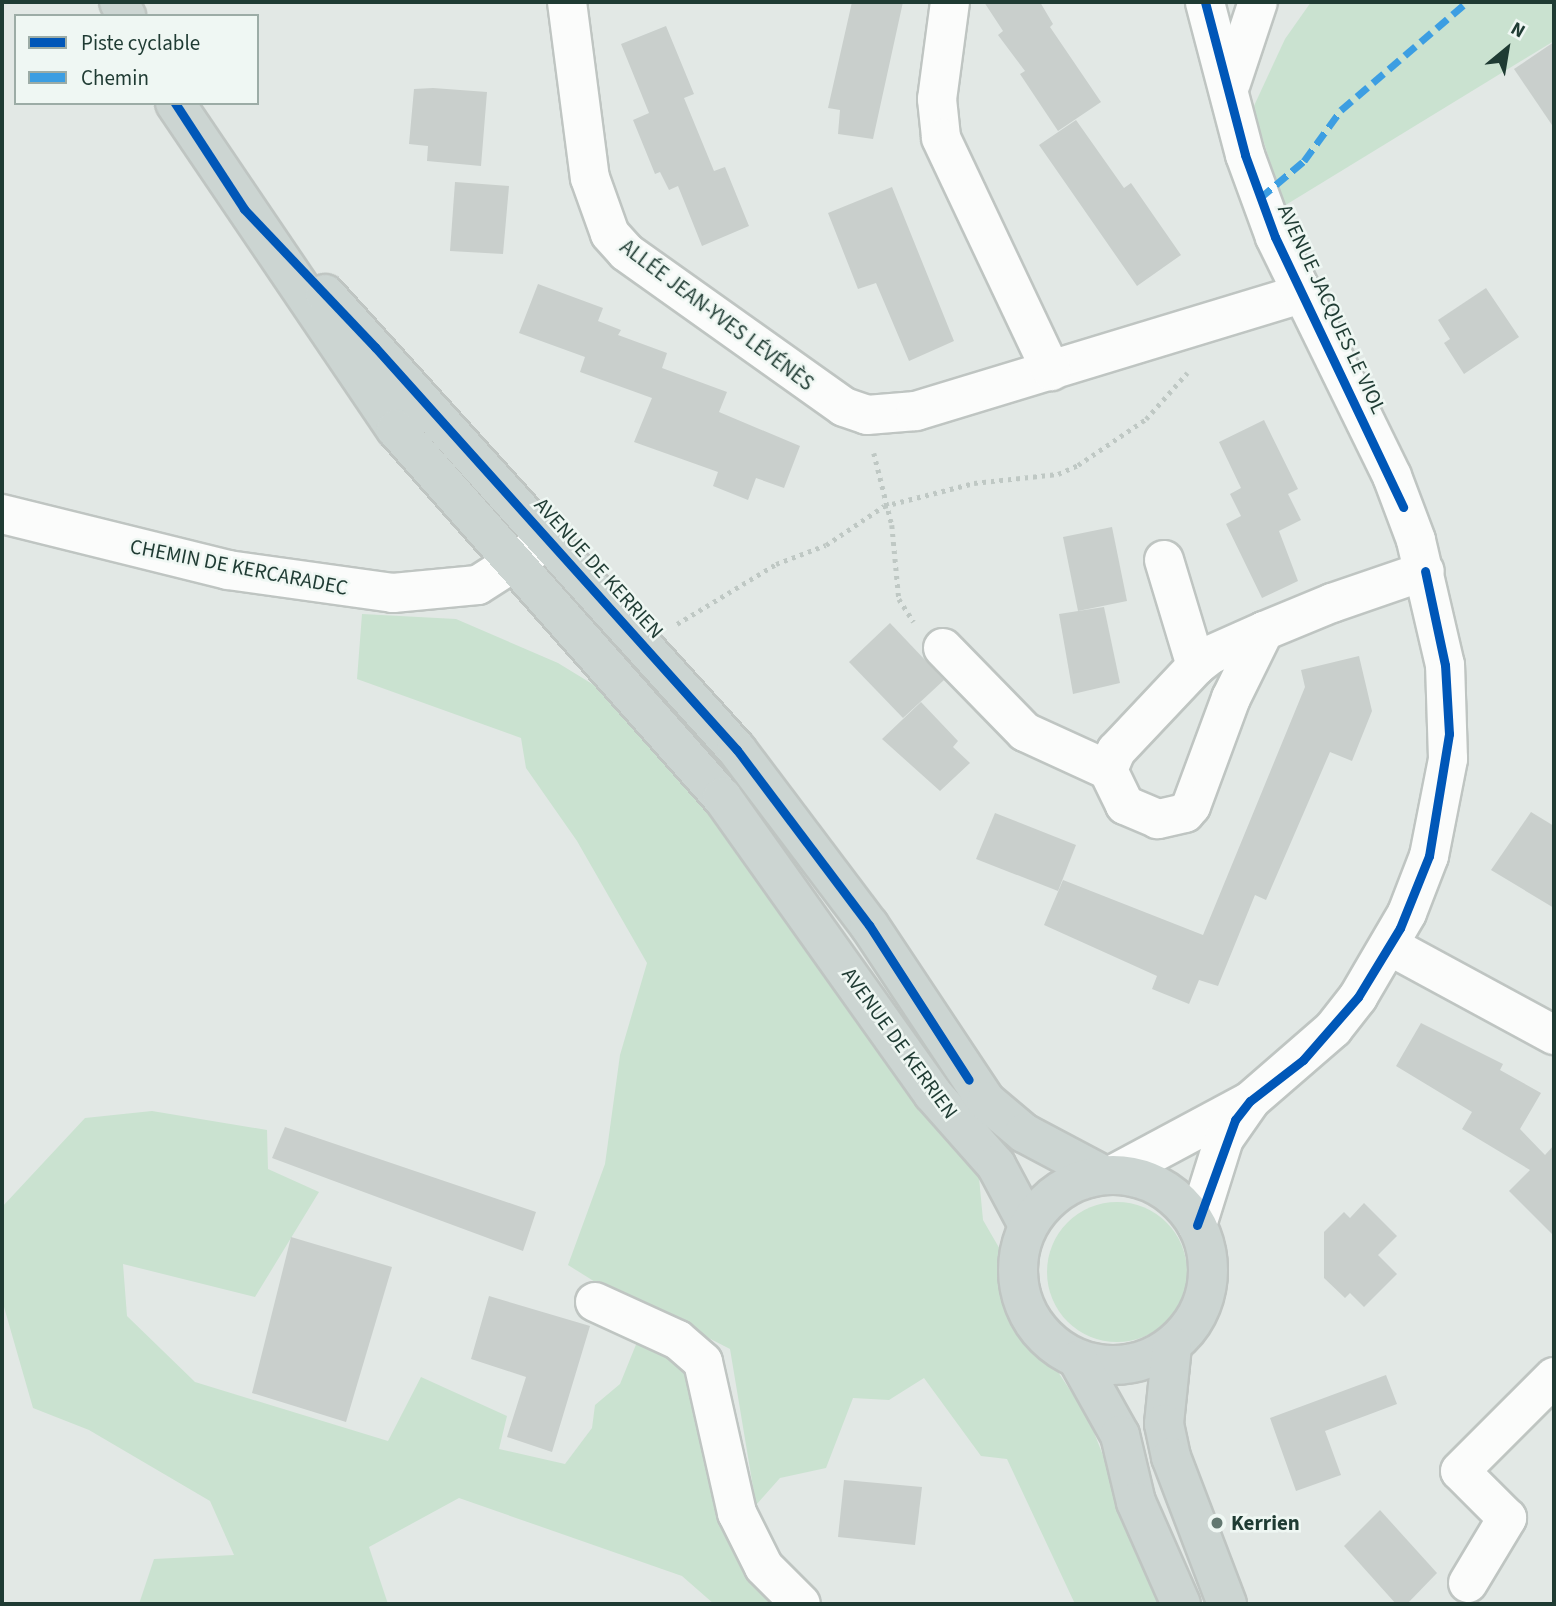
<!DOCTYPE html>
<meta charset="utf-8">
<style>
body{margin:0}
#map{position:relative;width:1556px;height:1606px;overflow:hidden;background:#e2e8e5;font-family:"Source Sans 3",sans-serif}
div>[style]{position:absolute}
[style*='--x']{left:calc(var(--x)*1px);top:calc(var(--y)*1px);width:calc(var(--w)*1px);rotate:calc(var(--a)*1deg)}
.green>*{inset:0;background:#cae2d0}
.round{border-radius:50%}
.building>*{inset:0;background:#c9cfcc}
.path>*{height:4.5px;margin-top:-2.25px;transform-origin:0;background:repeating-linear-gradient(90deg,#bfc8c4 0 3.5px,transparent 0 8.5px)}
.roads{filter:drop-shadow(2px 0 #bfc5c2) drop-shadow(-2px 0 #bfc5c2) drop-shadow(0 2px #bfc5c2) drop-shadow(0 -2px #bfc5c2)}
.minor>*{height:38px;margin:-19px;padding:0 19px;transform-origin:19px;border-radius:19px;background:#fbfcfb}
.major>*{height:38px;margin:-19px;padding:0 19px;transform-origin:19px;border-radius:19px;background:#ccd5d2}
.major>.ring{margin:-19px;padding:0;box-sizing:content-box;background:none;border:38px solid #ccd5d2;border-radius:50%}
.quiet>*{height:7px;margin-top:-3.5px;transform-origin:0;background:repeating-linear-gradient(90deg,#3c9ee2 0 14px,transparent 0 21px)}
.cycleway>*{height:9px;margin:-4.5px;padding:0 4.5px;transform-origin:4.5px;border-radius:4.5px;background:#0057b8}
.dots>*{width:19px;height:19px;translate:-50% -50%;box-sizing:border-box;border:4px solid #eff7f3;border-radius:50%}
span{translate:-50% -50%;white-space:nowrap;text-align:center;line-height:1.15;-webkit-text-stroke:5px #eff7f3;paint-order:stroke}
.street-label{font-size:21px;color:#1f3b33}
.poi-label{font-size:21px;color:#1f3b33;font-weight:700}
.left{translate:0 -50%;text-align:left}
.frame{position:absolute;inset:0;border:4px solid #1f3b33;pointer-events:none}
.legend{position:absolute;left:14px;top:14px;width:245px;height:91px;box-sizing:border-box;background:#eff7f3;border:2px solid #9caca6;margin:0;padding:9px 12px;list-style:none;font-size:21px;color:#1f3b33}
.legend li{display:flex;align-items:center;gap:14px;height:35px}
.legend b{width:35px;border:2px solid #9caca6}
.north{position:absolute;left:1472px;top:14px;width:70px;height:70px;-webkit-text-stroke:5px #eff7f3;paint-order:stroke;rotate:30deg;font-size:19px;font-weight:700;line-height:28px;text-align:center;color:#1f3b33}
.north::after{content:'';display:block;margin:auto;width:24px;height:32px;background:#1f3b33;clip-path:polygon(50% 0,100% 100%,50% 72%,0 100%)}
</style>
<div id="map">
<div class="green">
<i style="clip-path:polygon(1311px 2px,1554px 2px,1554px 41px,1284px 206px,1253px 108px,1285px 39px)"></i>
<i style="clip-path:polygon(362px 614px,456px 619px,558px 663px,607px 693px,777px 892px,978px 1167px,983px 1220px,1005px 1258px,1012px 1303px,1088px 1417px,1161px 1604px,1075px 1604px,1007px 1459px,981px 1456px,924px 1378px,889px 1400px,853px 1398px,826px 1468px,780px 1478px,756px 1505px,730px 1349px,691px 1329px,703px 1449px,723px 1530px,777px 1604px,714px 1604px,682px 1576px,459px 1498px,369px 1547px,388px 1604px,139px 1604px,154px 1559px,234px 1555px,210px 1501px,89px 1430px,33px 1408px,2px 1300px,2px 1207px,85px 1118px,152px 1111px,267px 1130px,268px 1169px,319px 1192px,255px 1297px,123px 1264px,127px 1316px,195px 1382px,388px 1441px,421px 1377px,507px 1416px,499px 1449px,565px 1464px,592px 1428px,595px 1405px,620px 1384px,648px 1315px,568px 1265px,605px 1164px,620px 1055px,647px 963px,577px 841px,526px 768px,521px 738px,357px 679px)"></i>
<i class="round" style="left:1047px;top:1202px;width:140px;height:140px"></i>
</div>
<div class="building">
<i style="clip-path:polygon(852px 2px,903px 2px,873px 139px,838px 134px,840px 110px,828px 108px)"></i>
<i style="clip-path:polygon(984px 2px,1040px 2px,1053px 24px,1050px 27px,1101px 102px,1058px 131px,1020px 74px,1025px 71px,998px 35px,1003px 31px)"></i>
<i style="clip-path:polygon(666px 26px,694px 94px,684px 98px,714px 171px,725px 167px,749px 226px,702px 246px,678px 186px,669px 190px,660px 172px,655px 174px,633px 120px,649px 113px,621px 44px)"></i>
<i style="clip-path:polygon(1554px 42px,1554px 128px,1514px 69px)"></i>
<i style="clip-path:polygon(433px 88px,487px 92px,481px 166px,427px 161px,428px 146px,409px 144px,414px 89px)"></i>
<i style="clip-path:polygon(1076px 120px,1124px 188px,1131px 183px,1181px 255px,1137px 286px,1039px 145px)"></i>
<i style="clip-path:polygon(455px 182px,509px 186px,503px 254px,450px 251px)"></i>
<i style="clip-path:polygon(892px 187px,954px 341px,909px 361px,876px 283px,858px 289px,828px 213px)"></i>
<i style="clip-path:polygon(538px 284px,603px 308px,598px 321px,621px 330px,618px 335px,667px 353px,662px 368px,727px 392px,719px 412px,800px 446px,784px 488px,756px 478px,748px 500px,713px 486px,718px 472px,634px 442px,652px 398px,580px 372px,585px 357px,519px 333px)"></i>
<i style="clip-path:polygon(1486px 288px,1519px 337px,1464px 374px,1444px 343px,1450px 339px,1438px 320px)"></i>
<i style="clip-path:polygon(1264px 420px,1298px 489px,1288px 494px,1301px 520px,1279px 531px,1298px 581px,1262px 598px,1226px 524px,1241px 516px,1230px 494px,1241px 488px,1219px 442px)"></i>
<i style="clip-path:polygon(1112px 527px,1127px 601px,1078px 611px,1063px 537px)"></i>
<i style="clip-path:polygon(1104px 607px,1120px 683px,1073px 694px,1059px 614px)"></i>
<i style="clip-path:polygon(890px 623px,944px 680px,903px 718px,849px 662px)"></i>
<i style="clip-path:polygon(1359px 656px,1372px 711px,1352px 761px,1330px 752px,1266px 900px,1255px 895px,1218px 986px,1199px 980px,1189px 1004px,1152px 989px,1157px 976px,1044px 925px,1063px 880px,1203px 935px,1305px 687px,1301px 670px)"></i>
<i style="clip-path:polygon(921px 702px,958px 741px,953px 747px,970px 763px,940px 791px,882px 739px)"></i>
<i style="clip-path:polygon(1531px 812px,1554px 826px,1554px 908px,1491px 870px)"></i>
<i style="clip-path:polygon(995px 813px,1076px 845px,1058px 891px,976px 859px)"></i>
<i style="clip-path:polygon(1421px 1023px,1503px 1064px,1500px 1070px,1541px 1093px,1520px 1129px,1545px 1155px,1554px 1145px,1554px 1236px,1509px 1191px,1530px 1170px,1462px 1129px,1472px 1112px,1396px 1066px)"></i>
<i style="clip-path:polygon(285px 1127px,536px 1212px,523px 1251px,272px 1158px)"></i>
<i style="clip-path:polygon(1364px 1203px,1397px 1236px,1378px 1255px,1397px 1274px,1364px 1307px,1350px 1293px,1345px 1298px,1324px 1278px,1324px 1232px,1344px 1212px,1350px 1218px)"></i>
<i style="clip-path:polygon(291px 1237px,392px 1267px,346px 1422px,252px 1393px)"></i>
<i style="clip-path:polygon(489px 1296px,590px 1326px,552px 1452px,507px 1437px,526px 1377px,471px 1359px)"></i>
<i style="clip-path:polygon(1386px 1375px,1397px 1404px,1325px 1431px,1341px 1475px,1296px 1491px,1270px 1418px)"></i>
<i style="clip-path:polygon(844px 1480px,922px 1487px,915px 1545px,838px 1537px)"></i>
<i style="clip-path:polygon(1380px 1510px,1437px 1573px,1407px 1604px,1396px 1604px,1344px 1546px)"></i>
</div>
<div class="path">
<i style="--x:874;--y:453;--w:74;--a:76"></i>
<i style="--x:892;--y:525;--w:74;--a:84.6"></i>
<i style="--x:899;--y:599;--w:27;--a:57"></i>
<i style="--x:677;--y:624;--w:116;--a:-31.2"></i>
<i style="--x:776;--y:564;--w:53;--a:-20.8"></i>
<i style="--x:826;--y:545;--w:70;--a:-33.9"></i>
<i style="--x:884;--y:506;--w:93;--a:-14.3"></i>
<i style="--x:974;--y:483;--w:84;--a:-6.1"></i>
<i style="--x:1058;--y:474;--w:22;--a:-24"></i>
<i style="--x:1078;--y:465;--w:82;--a:-34.1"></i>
<i style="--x:1146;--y:419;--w:62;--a:-48.3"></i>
</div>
<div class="roads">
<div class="minor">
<i style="--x:567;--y:2;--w:177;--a:82.6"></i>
<i style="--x:590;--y:178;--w:59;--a:70.3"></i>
<i style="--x:610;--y:234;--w:24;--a:48"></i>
<i style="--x:626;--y:252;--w:267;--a:35.4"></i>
<i style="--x:844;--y:407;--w:24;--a:19"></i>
<i style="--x:867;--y:415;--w:49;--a:-4.7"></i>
<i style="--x:916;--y:411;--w:401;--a:-16.9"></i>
<i style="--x:950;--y:2;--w:98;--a:97.6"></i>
<i style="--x:937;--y:99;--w:39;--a:84"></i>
<i style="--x:941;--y:138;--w:258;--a:64.7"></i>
<i style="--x:1231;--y:83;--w:85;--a:-71.6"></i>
<i style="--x:2;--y:514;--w:233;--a:13.9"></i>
<i style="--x:228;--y:570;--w:167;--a:7.9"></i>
<i style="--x:393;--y:593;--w:85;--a:-5.4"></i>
<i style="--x:478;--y:585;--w:76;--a:-32.6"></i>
<i style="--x:1164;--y:560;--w:111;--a:73.2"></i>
<i style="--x:1264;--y:631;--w:75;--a:116.2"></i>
<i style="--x:1231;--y:698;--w:115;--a:110.3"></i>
<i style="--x:1191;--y:806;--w:9;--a:131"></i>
<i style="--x:1185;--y:813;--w:28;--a:167"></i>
<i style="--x:1158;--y:819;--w:36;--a:-157"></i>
<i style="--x:1125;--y:805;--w:39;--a:-116"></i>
<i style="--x:1108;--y:770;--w:21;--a:-67"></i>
<i style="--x:1116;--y:751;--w:117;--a:-46.7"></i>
<i style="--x:1196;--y:666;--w:18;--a:-38"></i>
<i style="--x:1210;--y:655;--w:59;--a:-24"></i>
<i style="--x:1264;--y:631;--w:74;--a:-22.4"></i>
<i style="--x:1332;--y:603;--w:98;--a:-19"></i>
<i style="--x:943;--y:648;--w:117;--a:45.7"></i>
<i style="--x:1025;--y:732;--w:91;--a:24.6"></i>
<i style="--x:1390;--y:946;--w:187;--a:28.5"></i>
<i style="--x:1114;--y:1174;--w:154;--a:-28.2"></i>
<i style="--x:1250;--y:1101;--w:110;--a:-40.9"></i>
<i style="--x:1333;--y:1029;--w:41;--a:-52"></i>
<i style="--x:1358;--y:997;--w:97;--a:-59.7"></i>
<i style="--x:1407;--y:913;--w:61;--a:-68.9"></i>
<i style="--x:1429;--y:856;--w:99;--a:-78.9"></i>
<i style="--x:1448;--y:759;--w:94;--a:-91.8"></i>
<i style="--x:1445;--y:665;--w:128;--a:-103.1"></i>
<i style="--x:1416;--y:540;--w:68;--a:-110.6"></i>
<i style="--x:1392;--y:476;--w:266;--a:-116.1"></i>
<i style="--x:1275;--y:237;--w:87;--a:-110.1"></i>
<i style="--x:1245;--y:155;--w:158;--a:-104.7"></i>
<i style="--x:1197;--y:1225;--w:90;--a:-72.6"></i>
<i style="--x:1224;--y:1139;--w:44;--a:-55.2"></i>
<i style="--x:595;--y:1302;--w:91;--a:24.6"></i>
<i style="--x:678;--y:1340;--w:33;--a:41"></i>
<i style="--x:703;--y:1362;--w:155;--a:77.3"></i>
<i style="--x:737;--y:1513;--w:60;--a:63.4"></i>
<i style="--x:764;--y:1567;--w:52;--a:45"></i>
<i style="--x:1468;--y:1583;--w:76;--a:-59"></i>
<i style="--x:1507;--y:1518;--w:66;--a:-135"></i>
<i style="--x:1460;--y:1471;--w:133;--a:-45"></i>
</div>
<div class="major">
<i style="--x:119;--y:2;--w:16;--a:63"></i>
<i style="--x:175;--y:103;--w:394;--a:55.9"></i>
<i style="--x:396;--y:429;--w:492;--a:48.5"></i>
<i style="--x:722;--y:797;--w:364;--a:54.6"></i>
<i style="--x:933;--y:1094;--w:95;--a:48.4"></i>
<i style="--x:996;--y:1165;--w:68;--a:61.9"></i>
<i style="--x:325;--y:294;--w:615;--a:47.9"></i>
<i style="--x:737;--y:750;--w:219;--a:53"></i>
<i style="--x:869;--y:925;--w:211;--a:56.4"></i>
<i style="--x:986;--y:1101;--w:50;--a:40.1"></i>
<i style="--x:1024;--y:1133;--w:87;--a:28"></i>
<i class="ring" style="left:1018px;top:1175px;width:152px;height:152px"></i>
<i style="--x:1172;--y:1346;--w:78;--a:95.9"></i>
<i style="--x:1164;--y:1424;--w:34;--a:78"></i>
<i style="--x:1171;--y:1457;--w:157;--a:69.1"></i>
<i style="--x:1078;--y:1360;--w:86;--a:60.8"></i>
<i style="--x:1120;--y:1435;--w:69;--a:76.6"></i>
<i style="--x:1136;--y:1502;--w:111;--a:66.2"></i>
</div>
</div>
<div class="quiet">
<i style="--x:1260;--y:198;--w:57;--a:-40.1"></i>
<i style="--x:1304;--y:161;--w:63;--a:-54"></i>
<i style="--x:1341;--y:110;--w:166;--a:-40.6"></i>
</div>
<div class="cycleway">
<i style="--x:1205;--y:2;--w:158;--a:75.3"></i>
<i style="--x:1245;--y:155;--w:87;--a:69.9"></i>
<i style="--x:1275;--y:237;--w:299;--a:64.6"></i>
<i style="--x:175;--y:103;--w:126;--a:56.9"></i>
<i style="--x:244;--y:209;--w:190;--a:46.5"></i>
<i style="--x:375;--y:347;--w:542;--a:48.07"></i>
<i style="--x:737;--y:750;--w:219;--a:53"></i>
<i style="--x:869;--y:925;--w:184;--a:57.2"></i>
<i style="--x:1197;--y:1225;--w:112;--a:-70.1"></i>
<i style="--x:1235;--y:1120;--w:24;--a:-52"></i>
<i style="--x:1250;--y:1101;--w:67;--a:-37.7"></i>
<i style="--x:1303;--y:1060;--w:84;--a:-48.9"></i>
<i style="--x:1358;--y:997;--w:81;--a:-58.7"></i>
<i style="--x:1400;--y:928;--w:78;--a:-68.1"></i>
<i style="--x:1429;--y:856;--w:124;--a:-80.7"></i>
<i style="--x:1449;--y:734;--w:69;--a:-93.3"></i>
<i style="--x:1445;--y:665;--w:96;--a:-102"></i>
</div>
<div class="dots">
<i style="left:1217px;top:1523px;background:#637871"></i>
</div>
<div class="street-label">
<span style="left:1332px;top:309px;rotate:65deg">AVENUE JACQUES LE VIOL</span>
<span style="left:717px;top:315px;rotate:37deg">ALLÉE JEAN-YVES LÉVÉNÈS</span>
<span style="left:239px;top:567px;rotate:11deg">CHEMIN DE KERCARADEC</span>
<span style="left:599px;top:568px;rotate:48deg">AVENUE DE KERRIEN</span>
<span style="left:900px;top:1043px;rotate:54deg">AVENUE DE KERRIEN</span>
</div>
<div class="poi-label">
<span class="left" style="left:1231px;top:1523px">Kerrien</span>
</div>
<div class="frame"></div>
<ul class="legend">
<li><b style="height:9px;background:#0057b8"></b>Piste cyclable</li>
<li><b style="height:9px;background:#3c9ee2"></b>Chemin</li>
</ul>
<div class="north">N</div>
</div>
